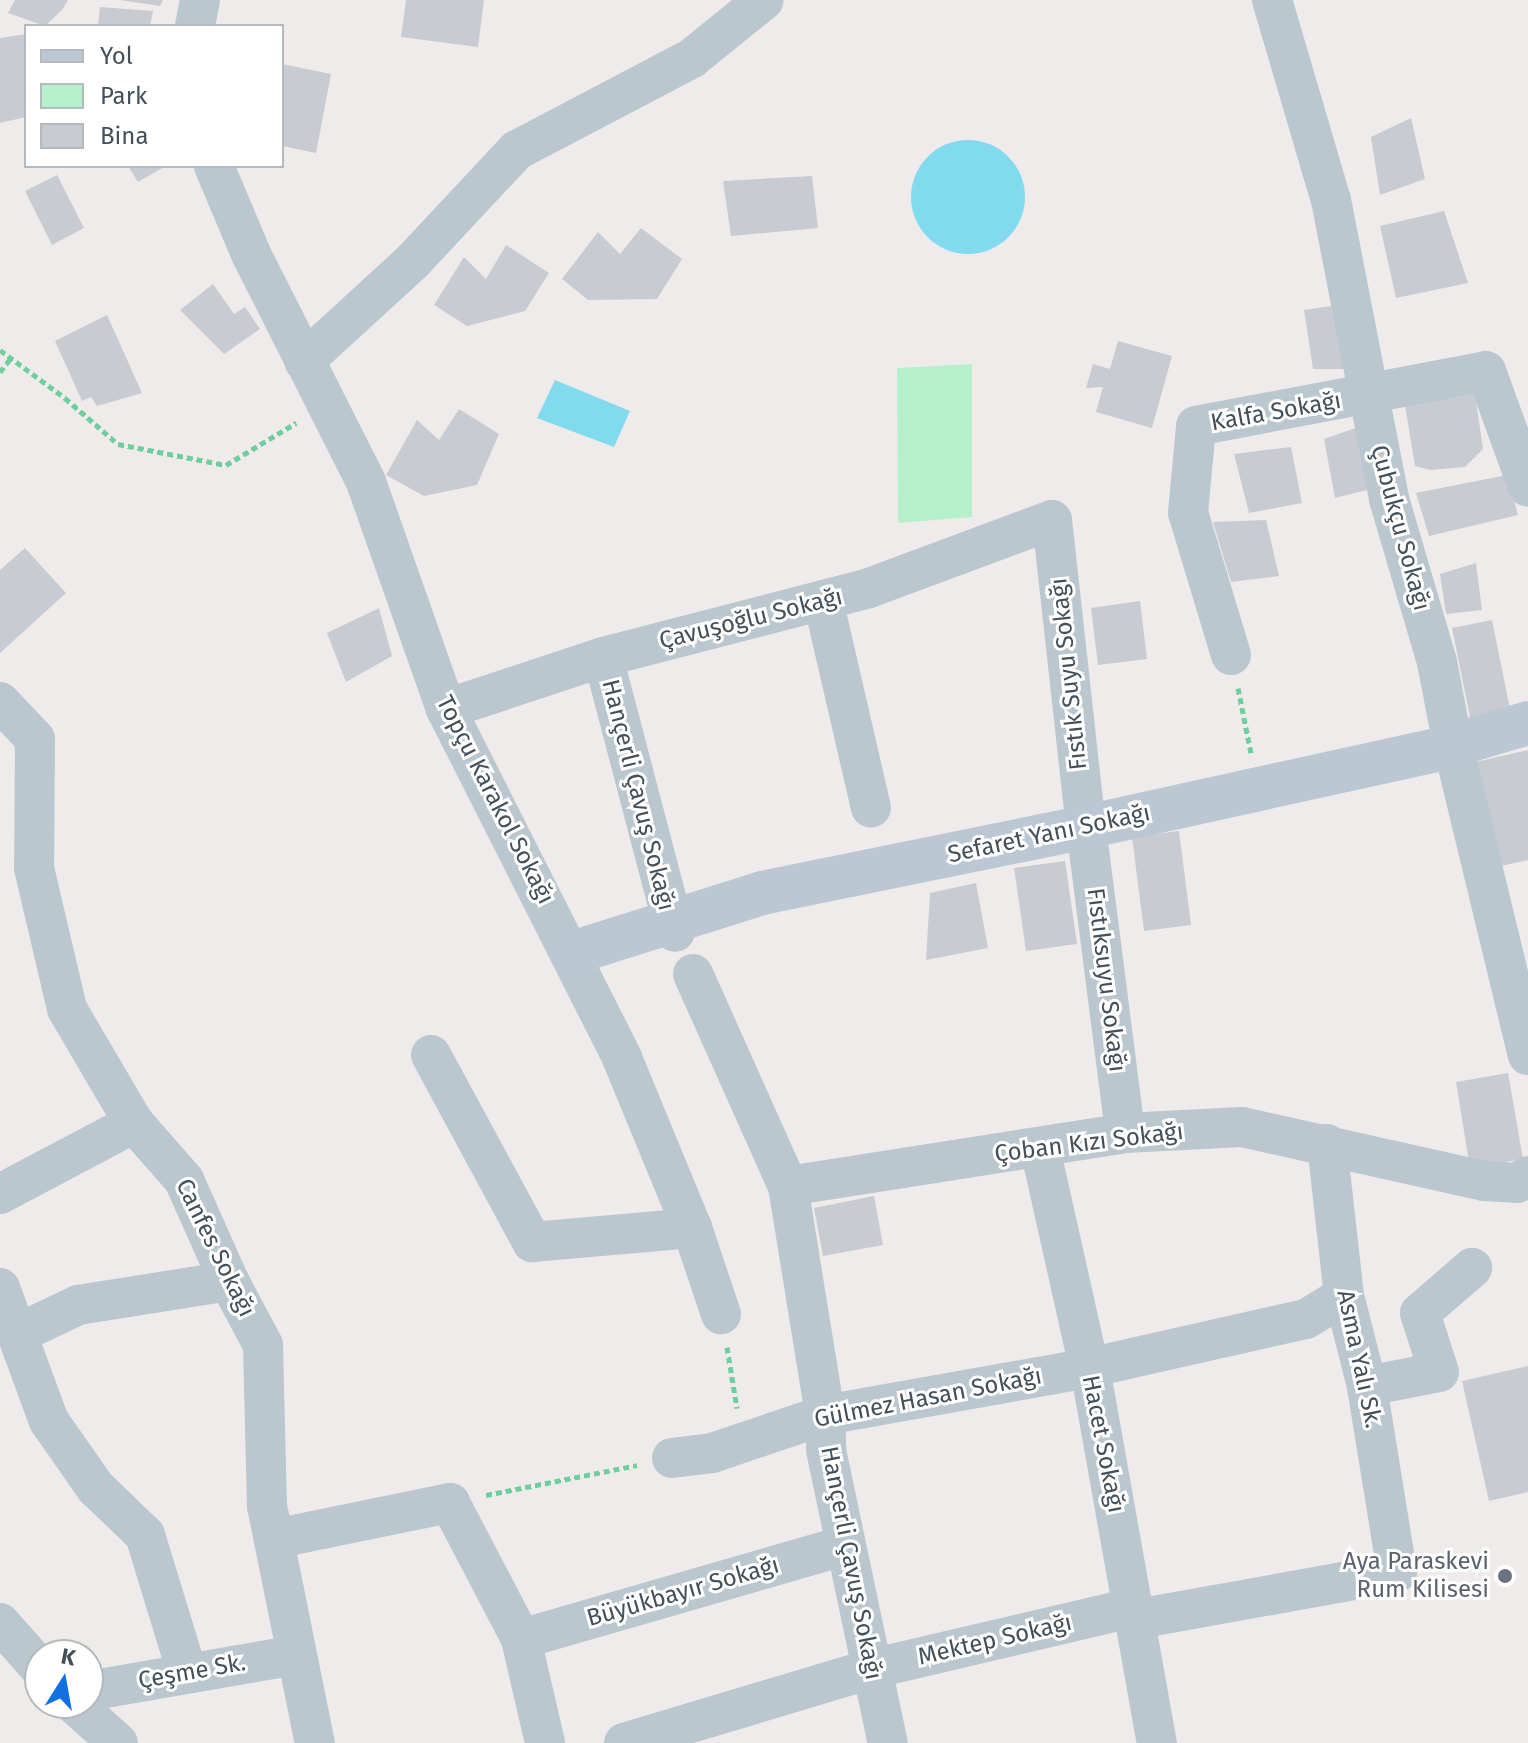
<!DOCTYPE html>
<meta charset="utf-8">
<style>
body{margin:0}
#map{position:relative;width:1528px;height:1743px;overflow:hidden;background:#efebeb;font-family:"Fira Sans",sans-serif}
div>[style]{position:absolute}
[style*='--x']{left:calc(var(--x)*1px);top:calc(var(--y)*1px);width:calc(var(--w)*1px);rotate:calc(var(--a)*1deg)}
.green>*{inset:0;background:#b6f0cb}
.water>*{inset:0;background:#82daee}
.round{border-radius:50%}
.building>*{inset:0;background:#c8cbd1}
.path>*{height:5px;margin-top:-2.5px;transform-origin:0;background:repeating-linear-gradient(90deg,#6ece9d 0 6px,transparent 0 10px)}
.street>*{height:40px;margin:-20px;padding:0 20px;transform-origin:20px;border-radius:20px;background:#bbc7cf}
.secondary>*{height:44px;margin:-22px;padding:0 22px;transform-origin:22px;border-radius:22px;background:#bbc8d4}
.dots>*{width:22px;height:22px;translate:-50% -50%;box-sizing:border-box;border:4px solid #fff;border-radius:50%}
span{translate:-50% -50%;white-space:nowrap;text-align:center;line-height:1.15;-webkit-text-stroke:6px #fff;paint-order:stroke}
.street-label{font-size:24px;color:#43505a}
.worship-label{font-size:24px;color:#5b616d}
.right{translate:-100% -50%;text-align:right}
.legend{position:absolute;left:24px;top:24px;width:260px;height:144px;box-sizing:border-box;background:#fff;border:2px solid #b4b9bd;margin:0;padding:10px 14px;list-style:none;font-size:24px;color:#43505a}
.legend li{display:flex;align-items:center;gap:16px;height:40px}
.legend b{width:40px;border:2px solid #b4b9bd}
.north{position:absolute;left:24px;top:1639px;width:80px;height:80px;box-sizing:border-box;background:#fff;border:2px solid #b4b9bd;border-radius:50%;rotate:11deg;font-size:22px;font-weight:700;line-height:32px;text-align:center;color:#43505a}
.north::after{content:'';display:block;margin:auto;width:28px;height:36px;background:#1271e2;clip-path:polygon(50% 0,100% 100%,50% 72%,0 100%)}
</style>
<div id="map">
<div class="green">
<i style="clip-path:polygon(972px 364px,972px 517px,898px 523px,897px 368px)"></i>
</div>
<div class="water">
<i class="round" style="left:911px;top:140px;width:114px;height:114px"></i>
<i style="clip-path:polygon(555px 380px,630px 411px,614px 447px,537px 418px)"></i>
</div>
<div class="building">
<i style="clip-path:polygon(15px 0,68px 0,62px 10px,45px 26px,8px 13px)"></i>
<i style="clip-path:polygon(120px 0,163px 0,160px 6px)"></i>
<i style="clip-path:polygon(406px 0,484px 0,478px 47px,401px 37px)"></i>
<i style="clip-path:polygon(100px 7px,153px 11px,150px 26px,98px 26px)"></i>
<i style="clip-path:polygon(26px 34px,26px 117px,0 123px,0 38px)"></i>
<i style="clip-path:polygon(282px 64px,331px 74px,316px 153px,282px 146px)"></i>
<i style="clip-path:polygon(1411px 118px,1425px 179px,1380px 195px,1371px 137px)"></i>
<i style="clip-path:polygon(128px 166px,166px 166px,138px 182px)"></i>
<i style="clip-path:polygon(57px 175px,84px 228px,52px 245px,25px 191px)"></i>
<i style="clip-path:polygon(812px 176px,818px 228px,731px 236px,723px 181px)"></i>
<i style="clip-path:polygon(1444px 211px,1468px 283px,1396px 298px,1380px 226px)"></i>
<i style="clip-path:polygon(641px 228px,682px 259px,657px 299px,588px 300px,562px 279px,598px 232px,620px 254px)"></i>
<i style="clip-path:polygon(506px 245px,549px 273px,525px 311px,467px 326px,434px 305px,464px 257px,486px 279px)"></i>
<i style="clip-path:polygon(213px 284px,234px 314px,245px 307px,260px 329px,224px 354px,180px 310px)"></i>
<i style="clip-path:polygon(1345px 304px,1358px 369px,1313px 369px,1304px 310px)"></i>
<i style="clip-path:polygon(107px 315px,142px 393px,97px 406px,91px 397px,82px 401px,55px 341px)"></i>
<i style="clip-path:polygon(1118px 341px,1172px 356px,1152px 428px,1096px 412px,1103px 387px,1086px 388px,1093px 364px,1110px 369px)"></i>
<i style="clip-path:polygon(1475px 394px,1483px 449px,1465px 467px,1431px 470px,1415px 466px,1405px 405px)"></i>
<i style="clip-path:polygon(459px 409px,499px 434px,477px 485px,424px 496px,386px 475px,417px 420px,439px 440px)"></i>
<i style="clip-path:polygon(1367px 424px,1379px 487px,1335px 498px,1324px 439px)"></i>
<i style="clip-path:polygon(1291px 447px,1302px 503px,1249px 513px,1234px 454px)"></i>
<i style="clip-path:polygon(1507px 475px,1518px 515px,1429px 536px,1416px 493px)"></i>
<i style="clip-path:polygon(1266px 520px,1279px 576px,1231px 582px,1213px 522px)"></i>
<i style="clip-path:polygon(25px 548px,66px 593px,0 653px,0 570px)"></i>
<i style="clip-path:polygon(1476px 563px,1482px 610px,1446px 614px,1440px 574px)"></i>
<i style="clip-path:polygon(1140px 601px,1147px 659px,1098px 665px,1091px 608px)"></i>
<i style="clip-path:polygon(379px 608px,392px 656px,346px 682px,327px 633px)"></i>
<i style="clip-path:polygon(1492px 620px,1512px 719px,1472px 727px,1452px 628px)"></i>
<i style="clip-path:polygon(1528px 750px,1528px 860px,1496px 867px,1471px 763px)"></i>
<i style="clip-path:polygon(1179px 831px,1191px 925px,1144px 931px,1132px 837px)"></i>
<i style="clip-path:polygon(1065px 861px,1077px 944px,1026px 951px,1014px 868px)"></i>
<i style="clip-path:polygon(976px 883px,988px 948px,926px 960px,930px 893px)"></i>
<i style="clip-path:polygon(1508px 1073px,1523px 1159px,1470px 1168px,1456px 1082px)"></i>
<i style="clip-path:polygon(874px 1196px,883px 1245px,823px 1256px,814px 1208px)"></i>
<i style="clip-path:polygon(1528px 1366px,1528px 1492px,1489px 1501px,1462px 1381px)"></i>
</div>
<div class="path">
<i style="--x:0;--y:350;--w:81;--a:36.4"></i>
<i style="--x:65;--y:398;--w:70;--a:41"></i>
<i style="--x:118;--y:444;--w:110;--a:11"></i>
<i style="--x:226;--y:465;--w:82;--a:-31"></i>
<i style="--x:0;--y:372;--w:18;--a:-52"></i>
<i style="--x:1238;--y:688;--w:66;--a:78.7"></i>
<i style="--x:727;--y:1347;--w:62;--a:80.7"></i>
<i style="--x:486;--y:1495;--w:154;--a:-11.2"></i>
</div>
<div class="street">
<i style="--x:1272;--y:0;--w:209;--a:73.6"></i>
<i style="--x:1331;--y:200;--w:305;--a:79"></i>
<i style="--x:1389;--y:499;--w:170;--a:73.6"></i>
<i style="--x:1437;--y:662;--w:86;--a:79.2"></i>
<i style="--x:1453;--y:746;--w:318;--a:76.4"></i>
<i style="--x:195;--y:26;--w:26;--a:-79"></i>
<i style="--x:214;--y:166;--w:95;--a:67.2"></i>
<i style="--x:251;--y:254;--w:255;--a:63.2"></i>
<i style="--x:366;--y:482;--w:241;--a:70.6"></i>
<i style="--x:446;--y:709;--w:391;--a:63.2"></i>
<i style="--x:622;--y:1058;--w:184;--a:67.6"></i>
<i style="--x:692;--y:1228;--w:91;--a:71.4"></i>
<i style="--x:304;--y:361;--w:148;--a:-42.5"></i>
<i style="--x:413;--y:261;--w:152;--a:-46.9"></i>
<i style="--x:517;--y:150;--w:198;--a:-27.7"></i>
<i style="--x:692;--y:58;--w:92;--a:-38.9"></i>
<i style="--x:823;--y:600;--w:213;--a:77"></i>
<i style="--x:1231;--y:655;--w:148;--a:-106.8"></i>
<i style="--x:1188;--y:513;--w:87;--a:-84.7"></i>
<i style="--x:1196;--y:426;--w:295;--a:-10.7"></i>
<i style="--x:1486;--y:371;--w:123;--a:70.1"></i>
<i style="--x:603;--y:657;--w:284;--a:75.3"></i>
<i style="--x:0;--y:702;--w:51;--a:46.6"></i>
<i style="--x:35;--y:739;--w:129;--a:90.4"></i>
<i style="--x:34;--y:868;--w:145;--a:76.8"></i>
<i style="--x:67;--y:1009;--w:132;--a:59.6"></i>
<i style="--x:134;--y:1123;--w:76;--a:48.7"></i>
<i style="--x:184;--y:1180;--w:111;--a:66"></i>
<i style="--x:229;--y:1281;--w:72;--a:62"></i>
<i style="--x:263;--y:1345;--w:161;--a:88.6"></i>
<i style="--x:267;--y:1506;--w:242;--a:78.6"></i>
<i style="--x:446;--y:709;--w:165;--a:-18.3"></i>
<i style="--x:603;--y:657;--w:275;--a:-14.5"></i>
<i style="--x:869;--y:588;--w:195;--a:-20.4"></i>
<i style="--x:1052;--y:520;--w:309;--a:83.7"></i>
<i style="--x:1086;--y:827;--w:308;--a:82.7"></i>
<i style="--x:693;--y:974;--w:232;--a:65.9"></i>
<i style="--x:788;--y:1186;--w:232;--a:80.8"></i>
<i style="--x:825;--y:1415;--w:35;--a:88"></i>
<i style="--x:826;--y:1450;--w:299;--a:78.1"></i>
<i style="--x:431;--y:1055;--w:213;--a:61.6"></i>
<i style="--x:532;--y:1242;--w:161;--a:-5"></i>
<i style="--x:1040;--y:1148;--w:243;--a:77.4"></i>
<i style="--x:1093;--y:1385;--w:364;--a:79.9"></i>
<i style="--x:788;--y:1186;--w:341;--a:-8.9"></i>
<i style="--x:1125;--y:1133;--w:117;--a:-2.9"></i>
<i style="--x:1242;--y:1127;--w:248;--a:12.6"></i>
<i style="--x:1484;--y:1181;--w:33;--a:3"></i>
<i style="--x:1517;--y:1183;--w:13;--a:-32"></i>
<i style="--x:0;--y:1194;--w:152;--a:-27.9"></i>
<i style="--x:0;--y:1288;--w:142;--a:69.8"></i>
<i style="--x:49;--y:1421;--w:82;--a:55"></i>
<i style="--x:96;--y:1488;--w:68;--a:43.8"></i>
<i style="--x:145;--y:1535;--w:143;--a:73"></i>
<i style="--x:17;--y:1334;--w:68;--a:-25.4"></i>
<i style="--x:78;--y:1305;--w:153;--a:-9"></i>
<i style="--x:1367;--y:1386;--w:73;--a:-11"></i>
<i style="--x:1439;--y:1372;--w:62;--a:-107.9"></i>
<i style="--x:1420;--y:1313;--w:69;--a:-40.9"></i>
<i style="--x:672;--y:1458;--w:40;--a:-7.1"></i>
<i style="--x:712;--y:1453;--w:119;--a:-18.6"></i>
<i style="--x:825;--y:1415;--w:267;--a:-10.1"></i>
<i style="--x:1088;--y:1368;--w:223;--a:-12.7"></i>
<i style="--x:1306;--y:1319;--w:44;--a:-31.2"></i>
<i style="--x:274;--y:1539;--w:180;--a:-11.6"></i>
<i style="--x:450;--y:1503;--w:153;--a:62.4"></i>
<i style="--x:521;--y:1639;--w:107;--a:77"></i>
<i style="--x:1137;--y:1619;--w:264;--a:-10.2"></i>
<i style="--x:1397;--y:1572;--w:188;--a:-99.2"></i>
<i style="--x:1367;--y:1386;--w:93;--a:-104.3"></i>
<i style="--x:1344;--y:1296;--w:153;--a:-96.4"></i>
<i style="--x:0;--y:1623;--w:60;--a:48.4"></i>
<i style="--x:521;--y:1639;--w:338;--a:-16.1"></i>
<i style="--x:88;--y:1691;--w:211;--a:-9.8"></i>
<i style="--x:73;--y:1703;--w:60;--a:41.6"></i>
<i style="--x:624;--y:1743;--w:258;--a:-16.7"></i>
<i style="--x:871;--y:1669;--w:271;--a:-13.2"></i>
</div>
<div class="secondary">
<i style="--x:572;--y:953;--w:199;--a:-17.5"></i>
<i style="--x:762;--y:893;--w:331;--a:-11.5"></i>
<i style="--x:1086;--y:827;--w:359;--a:-12.4"></i>
<i style="--x:1437;--y:750;--w:95;--a:-16.5"></i>
</div>
<div class="dots">
<i style="left:1505px;top:1576px;background:#6b7280"></i>
</div>
<div class="street-label">
<span style="left:1276px;top:412px;rotate:-10deg">Kalfa Sokağı</span>
<span style="left:1400px;top:528px;rotate:75deg">Çubukçu Sokağı</span>
<span style="left:751px;top:619px;rotate:-14deg">Çavuşoğlu Sokağı</span>
<span style="left:1069px;top:674px;rotate:-96deg">Fıstık Suyu Sokağı</span>
<span style="left:638px;top:795px;rotate:76deg">Hançerli Çavuş Sokağı</span>
<span style="left:495px;top:800px;rotate:63deg">Topçu Karakol Sokağı</span>
<span style="left:1049px;top:834px;rotate:-12deg">Sefaret Yanı Sokağı</span>
<span style="left:1106px;top:980px;rotate:83deg">Fıstıksuyu Sokağı</span>
<span style="left:1089px;top:1143px;rotate:-7deg">Çoban Kızı Sokağı</span>
<span style="left:215px;top:1248px;rotate:64deg">Canfes Sokağı</span>
<span style="left:1359px;top:1359px;rotate:78deg">Asma Yalı Sk.</span>
<span style="left:928px;top:1398px;rotate:-11deg">Gülmez Hasan Sokağı</span>
<span style="left:1103px;top:1444px;rotate:79deg">Hacet Sokağı</span>
<span style="left:851px;top:1563px;rotate:79deg">Hançerli Çavuş Sokağı</span>
<span style="left:683px;top:1592px;rotate:-16deg">Büyükbayır Sokağı</span>
<span style="left:995px;top:1640px;rotate:-13deg">Mektep Sokağı</span>
<span style="left:192px;top:1672px;rotate:-10deg">Çeşme Sk.</span>
</div>
<div class="worship-label">
<span class="right" style="left:1489px;top:1576px">Aya Paraskevi<br>Rum Kilisesi</span>
</div>
<ul class="legend">
<li><b style="height:10px;background:#bbc8d4"></b>Yol</li>
<li><b style="height:22px;background:#b6f0cb"></b>Park</li>
<li><b style="height:22px;background:#c8cbd1"></b>Bina</li>
</ul>
<div class="north">K</div>
</div>
